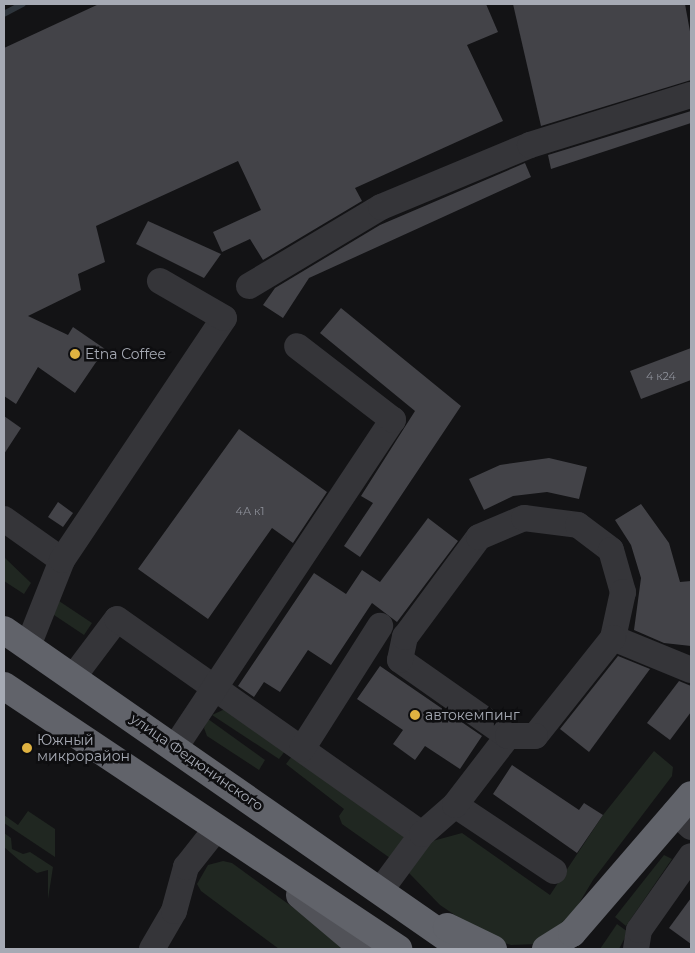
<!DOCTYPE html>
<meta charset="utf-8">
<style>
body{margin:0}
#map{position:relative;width:695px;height:953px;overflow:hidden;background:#131315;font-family:Montserrat,sans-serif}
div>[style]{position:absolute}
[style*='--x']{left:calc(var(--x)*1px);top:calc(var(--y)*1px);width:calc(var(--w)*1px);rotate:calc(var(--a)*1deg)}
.green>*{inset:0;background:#202721}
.stream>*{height:5.5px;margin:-2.75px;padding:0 2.75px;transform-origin:2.75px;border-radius:2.75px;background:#2e353c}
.building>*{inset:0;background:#434348}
.minor>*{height:26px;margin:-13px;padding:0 13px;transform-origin:13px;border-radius:13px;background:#353539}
.major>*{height:28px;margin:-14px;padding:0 14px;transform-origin:14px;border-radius:14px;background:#515258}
.highway>*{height:28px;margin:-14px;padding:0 14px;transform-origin:14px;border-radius:14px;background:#61636a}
.dots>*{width:14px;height:14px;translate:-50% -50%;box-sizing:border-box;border:2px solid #0e0e10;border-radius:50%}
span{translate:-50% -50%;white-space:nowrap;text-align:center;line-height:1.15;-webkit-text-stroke:5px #0e0e10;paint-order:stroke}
.number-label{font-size:11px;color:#8d9099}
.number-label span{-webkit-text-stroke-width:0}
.poi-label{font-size:14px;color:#a6aab4}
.left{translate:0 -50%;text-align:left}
.street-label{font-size:14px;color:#a6aab4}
.frame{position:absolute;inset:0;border:5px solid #a6aab4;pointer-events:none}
</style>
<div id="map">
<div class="green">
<i style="clip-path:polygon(4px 557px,31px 583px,24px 594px,4px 581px)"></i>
<i style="clip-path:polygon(56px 599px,92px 623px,84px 635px,48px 611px)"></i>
<i style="clip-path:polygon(225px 709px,285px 751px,279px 759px,212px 715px)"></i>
<i style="clip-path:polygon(208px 719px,265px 760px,259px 770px,207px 736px,204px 728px)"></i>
<i style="clip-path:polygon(654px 751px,673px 767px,672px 776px,593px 880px,566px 925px,538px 944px,511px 945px,489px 938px,440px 905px,409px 873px,429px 842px,462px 833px,550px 895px,603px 815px)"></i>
<i style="clip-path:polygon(292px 756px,403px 835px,404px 841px,390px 858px,342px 824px,339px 816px,344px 809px,286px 764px)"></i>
<i style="clip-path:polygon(28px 811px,55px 829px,55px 857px,4px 823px,4px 815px,18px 825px)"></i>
<i style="clip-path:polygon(4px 833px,11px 838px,12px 849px,23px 854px,30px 852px,53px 867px,48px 899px,48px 870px,37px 873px,19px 860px,4px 847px)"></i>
<i style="clip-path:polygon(664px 855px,672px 859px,626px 926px,615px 917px)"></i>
<i style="clip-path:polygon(223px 861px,232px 863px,350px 949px,279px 949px,201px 891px,197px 884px,208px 865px)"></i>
<i style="clip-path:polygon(617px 924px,628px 932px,619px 949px,600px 949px)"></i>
</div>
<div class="stream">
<i style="--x:4;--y:14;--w:21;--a:-28"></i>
</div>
<div class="building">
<i style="clip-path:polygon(99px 4px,486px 4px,498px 32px,467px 45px,503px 121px,355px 188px,362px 201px,263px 260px,250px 239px,222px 252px,213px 232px,261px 210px,238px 161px,96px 226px,105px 262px,78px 274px,81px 290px,28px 316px,68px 335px,73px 327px,105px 349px,75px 393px,38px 367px,16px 404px,4px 396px,4px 48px)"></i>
<i style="clip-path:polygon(513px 4px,685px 4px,691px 37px,691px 80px,541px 126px)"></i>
<i style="clip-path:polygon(691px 111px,691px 123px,551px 169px,548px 155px)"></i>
<i style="clip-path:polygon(525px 163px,531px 177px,309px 278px,283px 318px,263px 305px,275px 288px,380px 225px)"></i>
<i style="clip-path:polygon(148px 221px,221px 254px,204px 278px,136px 244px)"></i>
<i style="clip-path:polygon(341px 308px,461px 406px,360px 557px,344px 546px,373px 503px,361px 496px,415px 411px,320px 333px)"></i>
<i style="clip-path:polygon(691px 348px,691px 380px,641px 399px,630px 371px)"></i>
<i style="clip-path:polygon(4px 416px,21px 428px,4px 454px)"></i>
<i style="clip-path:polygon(239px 429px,327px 492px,293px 543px,272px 528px,208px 619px,138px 569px)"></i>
<i style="clip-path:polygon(549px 458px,587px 467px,579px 499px,547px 492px,513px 496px,484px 510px,469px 479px,500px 465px)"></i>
<i style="clip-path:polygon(58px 502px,73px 513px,63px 527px,48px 517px)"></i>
<i style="clip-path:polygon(641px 504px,669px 543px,680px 582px,691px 581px,691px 646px,664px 643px,634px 630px,641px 578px,631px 545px,615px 520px)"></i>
<i style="clip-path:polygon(428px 518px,458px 541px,397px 622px,372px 603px,331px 665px,308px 650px,280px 692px,264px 682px,254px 697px,238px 686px,314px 573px,346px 594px,362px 570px,380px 582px)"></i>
<i style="clip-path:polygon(618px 656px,650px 669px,589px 752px,560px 729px)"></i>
<i style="clip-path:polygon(380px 666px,482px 736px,460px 769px,425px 746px,415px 760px,393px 744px,403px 730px,357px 699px)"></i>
<i style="clip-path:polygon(679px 681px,691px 686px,691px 712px,670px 740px,647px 723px)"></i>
<i style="clip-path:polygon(512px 765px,579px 810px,584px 803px,603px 815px,577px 853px,493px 794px)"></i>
<i style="clip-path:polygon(691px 898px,691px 944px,669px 928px)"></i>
</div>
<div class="minor">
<i style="--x:249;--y:286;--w:154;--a:-30.9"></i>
<i style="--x:381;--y:207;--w:161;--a:-22.6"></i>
<i style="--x:530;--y:145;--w:169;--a:-17.3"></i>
<i style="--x:4;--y:519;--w:71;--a:35.3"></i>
<i style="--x:613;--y:638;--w:84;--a:22.3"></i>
<i style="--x:28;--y:646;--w:92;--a:-68.4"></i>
<i style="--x:62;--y:560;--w:291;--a:-56.2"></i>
<i style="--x:224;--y:318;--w:74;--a:-150"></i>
<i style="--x:74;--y:676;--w:71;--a:-53"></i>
<i style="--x:117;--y:619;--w:373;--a:35.2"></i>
<i style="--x:176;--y:746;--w:392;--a:-56.4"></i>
<i style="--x:393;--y:420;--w:121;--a:-142.4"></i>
<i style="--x:302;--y:749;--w:146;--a:-57.6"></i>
<i style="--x:455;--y:805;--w:119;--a:33.7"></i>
<i style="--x:675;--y:812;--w:22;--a:43"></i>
<i style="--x:380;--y:891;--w:71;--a:-53.6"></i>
<i style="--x:422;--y:834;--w:44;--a:-41.3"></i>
<i style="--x:455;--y:805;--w:87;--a:-52.5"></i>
<i style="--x:508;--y:736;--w:132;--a:-144.9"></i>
<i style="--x:400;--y:660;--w:24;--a:-78"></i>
<i style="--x:405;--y:637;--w:124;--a:-53.5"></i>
<i style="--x:479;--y:537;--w:49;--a:-22.9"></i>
<i style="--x:524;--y:518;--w:54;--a:7.4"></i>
<i style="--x:578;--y:525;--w:41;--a:37.1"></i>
<i style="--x:611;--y:550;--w:44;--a:74.1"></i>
<i style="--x:623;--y:592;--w:47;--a:102.3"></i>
<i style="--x:613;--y:638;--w:125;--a:128.5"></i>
<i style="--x:535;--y:736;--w:27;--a:180"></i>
<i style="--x:152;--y:949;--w:44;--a:-59.9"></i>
<i style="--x:174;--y:911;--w:46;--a:-74.7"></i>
<i style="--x:186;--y:867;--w:48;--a:-51.7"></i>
<i style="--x:636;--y:949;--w:19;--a:-81"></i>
<i style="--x:639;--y:930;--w:90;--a:-54.9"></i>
</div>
<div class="major">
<i style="--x:300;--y:895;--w:84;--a:40.2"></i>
</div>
<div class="highway">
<i style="--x:4;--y:630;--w:559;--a:34.8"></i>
<i style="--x:4;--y:686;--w:474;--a:33.7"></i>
<i style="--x:447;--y:927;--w:51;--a:25.6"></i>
<i style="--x:546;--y:949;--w:31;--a:-32"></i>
<i style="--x:572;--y:933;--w:182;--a:-49.2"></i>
</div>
<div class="dots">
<i style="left:75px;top:354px;background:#dfb241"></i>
<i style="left:415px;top:715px;background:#dfb241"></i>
<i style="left:27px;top:748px;background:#dfb241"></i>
</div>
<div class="number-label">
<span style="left:661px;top:376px">4 к24</span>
<span style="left:250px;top:511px">4А к1</span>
</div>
<div class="poi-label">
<span class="left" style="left:85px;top:354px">Etna Coffee</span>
<span class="left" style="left:425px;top:715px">автокемпинг</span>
<span class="left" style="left:37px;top:748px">Южный<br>микрорайон</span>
</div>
<div class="street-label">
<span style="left:197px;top:762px;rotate:35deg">улица Федюнинского</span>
</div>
<div class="frame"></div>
</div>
